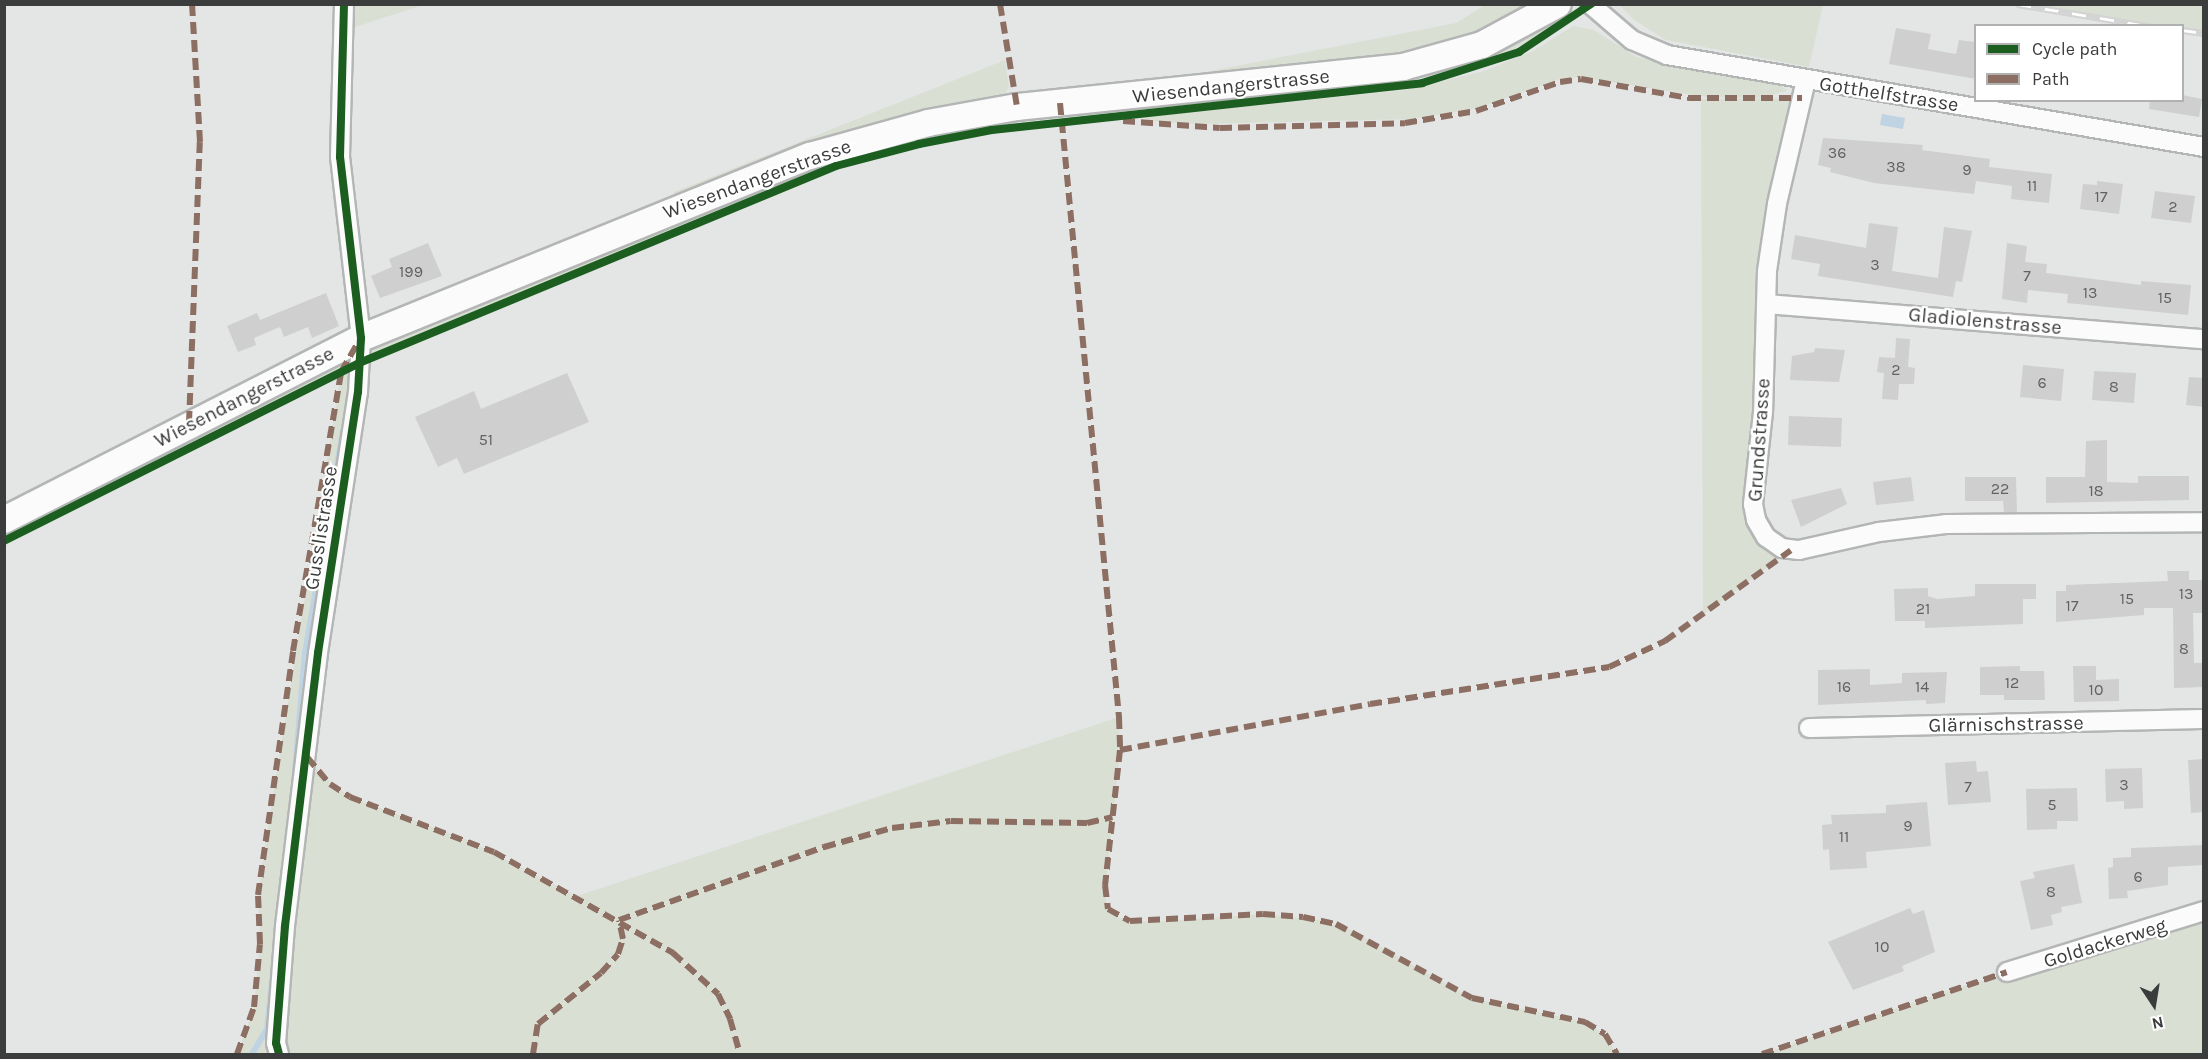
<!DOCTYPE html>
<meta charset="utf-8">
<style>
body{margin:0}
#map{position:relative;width:2208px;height:1059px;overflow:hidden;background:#e4e6e5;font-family:Karla,sans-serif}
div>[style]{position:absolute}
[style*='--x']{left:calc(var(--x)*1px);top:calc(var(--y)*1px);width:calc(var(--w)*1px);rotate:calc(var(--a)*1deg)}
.green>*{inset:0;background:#dadfd4}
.water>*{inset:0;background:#bfd3e2}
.stream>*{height:6px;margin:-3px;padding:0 3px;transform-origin:3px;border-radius:3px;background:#bfd3e2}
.building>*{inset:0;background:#cecfce}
.roads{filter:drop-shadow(2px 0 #b4b6b5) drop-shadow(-2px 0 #b4b6b5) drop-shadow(0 2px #b4b6b5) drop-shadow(0 -2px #b4b6b5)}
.street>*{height:18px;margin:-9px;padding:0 9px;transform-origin:9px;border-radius:9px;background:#fbfbfb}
.secondary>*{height:26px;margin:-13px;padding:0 13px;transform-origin:13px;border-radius:13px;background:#fbfbfb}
.rail>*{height:7px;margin-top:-3.5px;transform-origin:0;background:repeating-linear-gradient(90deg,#fff 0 14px,#d3d3d3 0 28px);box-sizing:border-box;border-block:2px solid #d3d3d3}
.quiet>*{height:6px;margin-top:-3px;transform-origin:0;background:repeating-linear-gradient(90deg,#8d6e63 0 12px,transparent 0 18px)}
.cycleway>*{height:8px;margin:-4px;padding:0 4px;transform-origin:4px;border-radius:4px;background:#1b5e20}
span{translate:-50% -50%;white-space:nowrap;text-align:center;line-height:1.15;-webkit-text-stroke:4.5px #fff;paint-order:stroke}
.number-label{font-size:16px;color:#616362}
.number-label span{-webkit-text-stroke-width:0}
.street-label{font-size:20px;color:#3b3d3c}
.frame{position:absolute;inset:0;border:6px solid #3b3d3c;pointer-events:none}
.legend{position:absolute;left:1974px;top:24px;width:210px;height:78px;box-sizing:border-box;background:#fff;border:2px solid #b1b1b1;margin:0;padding:8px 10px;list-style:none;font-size:18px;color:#3b3d3c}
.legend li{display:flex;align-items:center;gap:12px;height:30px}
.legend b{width:30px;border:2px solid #b1b1b1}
.north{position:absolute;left:2124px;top:975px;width:60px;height:60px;-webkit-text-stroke:4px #fff;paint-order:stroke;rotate:168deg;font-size:16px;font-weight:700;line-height:24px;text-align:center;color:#3b3d3c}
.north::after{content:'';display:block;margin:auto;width:21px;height:27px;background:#3b3d3c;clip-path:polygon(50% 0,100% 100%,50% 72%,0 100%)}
</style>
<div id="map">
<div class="green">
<i style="clip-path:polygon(350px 5px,423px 5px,349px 29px)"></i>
<i style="clip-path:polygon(1485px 5px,1533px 5px,1473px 37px,1438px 50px,1172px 84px,1200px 73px,1456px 23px)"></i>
<i style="clip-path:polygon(1619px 5px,1823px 5px,1809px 67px,1666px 40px,1634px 20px)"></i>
<i style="clip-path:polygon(2017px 5px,2203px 5px,2203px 33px,2183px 30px,2182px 26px,2149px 25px)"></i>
<i style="clip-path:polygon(1555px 22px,1556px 25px,1512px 50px,1424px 78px,1116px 111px,1128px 105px,1484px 56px)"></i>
<i style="clip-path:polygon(1573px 26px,1594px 30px,1636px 57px,1780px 84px,1787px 91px,1757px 98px,1707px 97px,1578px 77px,1560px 79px,1478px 108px,1413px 119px,1198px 124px,1148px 121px,1144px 117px,1406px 90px,1484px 71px,1533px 51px)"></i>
<i style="clip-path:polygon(1005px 60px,1009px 87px,1000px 102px,676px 200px,674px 192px)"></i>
<i style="clip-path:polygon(1802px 98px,1777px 204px,1754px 512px,1791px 550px,1703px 615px,1701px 99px)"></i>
<i style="clip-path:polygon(788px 164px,794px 181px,359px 363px,307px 757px,321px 774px,350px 797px,468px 840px,577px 896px,1119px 717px,1120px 750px,1105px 893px,1108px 909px,1116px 917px,1149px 922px,1263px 914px,1320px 920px,1351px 930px,1472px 998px,1585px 1022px,1605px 1034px,1617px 1054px,237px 1054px,254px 1007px,260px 944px,258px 895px,267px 832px,341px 373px,5px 541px,5px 520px,189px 423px)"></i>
<i style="clip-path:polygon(2203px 911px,2203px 1054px,1762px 1054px,1941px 993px)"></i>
</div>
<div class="water">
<i style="clip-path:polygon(1882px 114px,1905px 118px,1903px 129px,1880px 125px)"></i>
</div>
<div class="stream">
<i style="--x:295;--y:771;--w:118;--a:-85.2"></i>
<i style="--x:305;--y:653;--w:225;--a:-80.3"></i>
<i style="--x:252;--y:1054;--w:29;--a:-59"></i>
<i style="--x:267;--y:1029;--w:45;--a:-83.7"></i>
</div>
<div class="building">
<i style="clip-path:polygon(1896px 28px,1931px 34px,1928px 49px,1956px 54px,1959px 40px,1976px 42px,1976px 79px,1889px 64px)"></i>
<i style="clip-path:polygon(2182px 95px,2202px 99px,2199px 117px,2149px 109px,2150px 100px,2182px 100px)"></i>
<i style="clip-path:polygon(1823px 138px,1923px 145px,1922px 150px,1990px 159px,1989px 167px,2052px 174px,2049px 203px,2011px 199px,2012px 186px,1976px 181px,1974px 194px,1874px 183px,1830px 172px,1831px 168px,1818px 165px)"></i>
<i style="clip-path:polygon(2097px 181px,2123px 184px,2119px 214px,2080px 209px,2083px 184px,2097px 185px)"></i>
<i style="clip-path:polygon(2155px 191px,2195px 196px,2191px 223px,2151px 218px)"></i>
<i style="clip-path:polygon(1869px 223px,1898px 227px,1892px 271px,1938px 278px,1944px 227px,1972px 231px,1962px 282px,1956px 281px,1953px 297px,1818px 276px,1820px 264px,1791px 259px,1795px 235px,1866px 248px)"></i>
<i style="clip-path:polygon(428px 243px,442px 276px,380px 298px,371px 276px,392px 267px,389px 259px)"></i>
<i style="clip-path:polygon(2007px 243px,2027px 246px,2025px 262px,2047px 264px,2046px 273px,2141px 285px,2141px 281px,2191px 285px,2188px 315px,2067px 303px,2068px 294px,2028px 290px,2027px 303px,2002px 299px)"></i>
<i style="clip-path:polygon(326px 293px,339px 326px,312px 338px,308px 327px,284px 337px,280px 327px,254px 338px,256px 345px,238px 352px,227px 326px,257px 313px,260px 320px)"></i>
<i style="clip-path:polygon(1896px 338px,1910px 339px,1908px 367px,1915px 368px,1914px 384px,1899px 384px,1898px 400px,1882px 399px,1884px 373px,1877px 372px,1879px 357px,1895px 358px)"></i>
<i style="clip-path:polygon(1815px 348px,1845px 350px,1839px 382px,1790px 380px,1792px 356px,1814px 352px)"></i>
<i style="clip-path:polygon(2023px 365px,2064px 369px,2061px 401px,2020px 397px)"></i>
<i style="clip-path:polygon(2094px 371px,2136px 373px,2134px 403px,2092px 400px)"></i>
<i style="clip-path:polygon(567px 373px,589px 422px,464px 474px,457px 458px,438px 467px,415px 417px,474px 391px,481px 409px)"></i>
<i style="clip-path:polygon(2189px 377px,2204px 378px,2204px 407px,2186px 405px)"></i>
<i style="clip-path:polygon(1789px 416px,1842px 418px,1841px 447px,1788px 445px)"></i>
<i style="clip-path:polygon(2107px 440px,2107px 482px,2138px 483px,2138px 476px,2189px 476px,2189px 500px,2046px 503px,2046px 477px,2085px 477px,2086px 441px)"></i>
<i style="clip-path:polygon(1911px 477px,1914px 501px,1876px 505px,1873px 482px)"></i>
<i style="clip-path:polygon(1965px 477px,2016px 477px,2017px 512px,2004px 512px,2003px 501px,1965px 501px)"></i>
<i style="clip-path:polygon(1841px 488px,1847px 504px,1801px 527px,1791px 500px)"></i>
<i style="clip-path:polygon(2167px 571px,2189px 571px,2189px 580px,2204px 580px,2204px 613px,2193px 613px,2194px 663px,2204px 663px,2204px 687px,2174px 688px,2173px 608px,2144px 608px,2144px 615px,2056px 622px,2056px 591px,2066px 591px,2066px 585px,2168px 581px)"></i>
<i style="clip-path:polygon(1975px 584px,2036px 584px,2036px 599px,2023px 599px,2023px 624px,1925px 628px,1925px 621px,1895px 621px,1894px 589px,1928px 588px,1928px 596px,1937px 599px,1975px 596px)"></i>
<i style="clip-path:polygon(2020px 666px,2020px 671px,2044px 671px,2045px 700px,2004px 700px,2004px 695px,1980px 695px,1980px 667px)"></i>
<i style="clip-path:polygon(2073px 666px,2096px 666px,2096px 680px,2119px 679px,2119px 701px,2074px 702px)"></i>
<i style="clip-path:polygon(1870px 669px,1870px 685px,1902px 683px,1902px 673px,1947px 672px,1945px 703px,1926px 704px,1926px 700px,1818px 705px,1818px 670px)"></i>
<i style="clip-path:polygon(2204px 759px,2204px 812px,2191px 813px,2188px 760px)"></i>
<i style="clip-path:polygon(1976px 761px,1977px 772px,1988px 771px,1991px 802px,1948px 805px,1945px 763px)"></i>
<i style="clip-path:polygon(2142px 768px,2143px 808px,2124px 809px,2124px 801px,2106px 802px,2105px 769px)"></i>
<i style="clip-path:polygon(2077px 788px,2078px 821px,2057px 821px,2057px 829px,2027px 830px,2026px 789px)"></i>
<i style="clip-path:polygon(1927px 802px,1931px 846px,1866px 852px,1867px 868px,1830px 870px,1829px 849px,1823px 850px,1822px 825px,1832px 824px,1831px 815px,1886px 813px,1886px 805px)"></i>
<i style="clip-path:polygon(2204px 845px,2204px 865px,2168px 867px,2168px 885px,2127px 891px,2128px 898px,2109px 899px,2108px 868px,2113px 867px,2113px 858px,2131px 857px,2131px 848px)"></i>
<i style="clip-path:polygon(2074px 864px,2082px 903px,2061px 907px,2062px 912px,2051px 915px,2053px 925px,2031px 930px,2020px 881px,2035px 878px,2033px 872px)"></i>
<i style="clip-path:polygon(1910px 908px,1913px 914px,1924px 910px,1935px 952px,1902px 966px,1904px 971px,1853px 990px,1828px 942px)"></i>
</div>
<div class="roads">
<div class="street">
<i style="--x:1590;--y:4;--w:55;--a:40.6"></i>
<i style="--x:1632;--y:40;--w:38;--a:23"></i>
<i style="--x:1667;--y:55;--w:545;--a:9.72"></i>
<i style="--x:1806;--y:80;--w:127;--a:103.2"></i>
<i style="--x:1777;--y:204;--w:68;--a:98.5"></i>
<i style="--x:1767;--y:271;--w:141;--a:91.6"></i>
<i style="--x:1763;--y:412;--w:93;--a:96.2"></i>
<i style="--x:1753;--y:504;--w:16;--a:79"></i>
<i style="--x:1756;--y:520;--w:20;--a:60"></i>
<i style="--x:1766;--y:537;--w:19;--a:35"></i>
<i style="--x:1782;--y:548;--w:17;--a:7"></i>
<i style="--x:1799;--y:550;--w:82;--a:-12.7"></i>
<i style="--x:1879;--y:532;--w:67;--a:-6.8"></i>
<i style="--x:1946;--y:524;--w:258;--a:-0.4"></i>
<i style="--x:1766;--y:304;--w:439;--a:4.6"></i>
<i style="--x:1809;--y:728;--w:395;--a:-1.3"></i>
<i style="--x:2007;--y:972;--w:206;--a:-17.2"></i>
<i style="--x:279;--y:1054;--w:11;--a:-105"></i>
<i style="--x:276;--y:1043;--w:117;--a:-85.6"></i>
<i style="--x:285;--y:926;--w:275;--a:-83.1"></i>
<i style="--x:318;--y:653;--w:264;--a:-81.3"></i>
<i style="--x:358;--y:392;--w:54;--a:-86.8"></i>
<i style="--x:361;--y:338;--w:182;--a:-96.6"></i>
<i style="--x:340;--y:157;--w:153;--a:-88.5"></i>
</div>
<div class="secondary">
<i style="--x:4;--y:520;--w:401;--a:-27"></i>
<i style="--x:361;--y:338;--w:484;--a:-22.1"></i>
<i style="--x:810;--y:156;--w:123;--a:-15.6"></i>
<i style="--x:928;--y:123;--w:90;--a:-10.2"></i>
<i style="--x:1017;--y:107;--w:388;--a:-5.9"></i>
<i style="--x:1403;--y:67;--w:82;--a:-15.6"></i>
<i style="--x:1482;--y:45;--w:86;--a:-28.3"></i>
</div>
</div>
<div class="rail">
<i style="--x:2017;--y:4;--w:134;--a:9.5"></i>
<i style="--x:2182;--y:30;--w:22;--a:8"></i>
</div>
<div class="quiet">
<i style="--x:1000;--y:4;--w:104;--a:80.6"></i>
<i style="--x:1060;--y:103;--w:617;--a:84.51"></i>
<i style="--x:1119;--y:717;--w:33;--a:88"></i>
<i style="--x:1120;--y:750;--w:136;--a:96.3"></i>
<i style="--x:1105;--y:885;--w:24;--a:83"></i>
<i style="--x:1108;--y:909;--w:25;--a:29"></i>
<i style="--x:1130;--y:921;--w:133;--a:-3"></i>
<i style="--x:1263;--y:914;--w:40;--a:4.3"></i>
<i style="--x:1303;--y:917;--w:34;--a:12"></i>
<i style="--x:1336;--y:924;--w:155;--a:28.6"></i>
<i style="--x:1472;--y:998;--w:116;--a:12"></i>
<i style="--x:1585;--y:1022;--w:23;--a:31"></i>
<i style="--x:1605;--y:1034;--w:23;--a:59"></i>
<i style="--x:1123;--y:121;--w:97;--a:4.1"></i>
<i style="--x:1220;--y:128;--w:185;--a:-1.5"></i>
<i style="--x:1405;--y:123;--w:72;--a:-9.6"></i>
<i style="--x:1476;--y:111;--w:89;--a:-19"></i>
<i style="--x:1560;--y:82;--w:21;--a:-8"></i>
<i style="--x:1581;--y:79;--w:110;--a:10"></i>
<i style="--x:1689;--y:98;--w:113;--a:0"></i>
<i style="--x:189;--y:423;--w:281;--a:-87.8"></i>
<i style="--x:200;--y:142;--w:138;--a:-93.3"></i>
<i style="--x:1120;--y:750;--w:254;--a:-10.4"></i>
<i style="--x:1370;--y:704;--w:242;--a:-8.8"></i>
<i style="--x:1609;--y:667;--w:62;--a:-24.9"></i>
<i style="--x:1665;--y:641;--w:155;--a:-35.8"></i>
<i style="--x:307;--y:757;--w:35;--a:50"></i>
<i style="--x:330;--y:784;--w:24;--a:33"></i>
<i style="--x:350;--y:797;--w:154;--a:20.9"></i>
<i style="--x:494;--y:852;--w:206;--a:29.4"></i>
<i style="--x:673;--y:953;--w:61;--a:42.3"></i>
<i style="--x:718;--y:994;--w:28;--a:64"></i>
<i style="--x:730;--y:1019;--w:36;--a:74"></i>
<i style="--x:619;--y:920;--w:218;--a:-19.6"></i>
<i style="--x:824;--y:847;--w:71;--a:-15.6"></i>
<i style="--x:892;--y:828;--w:59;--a:-6.8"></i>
<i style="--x:951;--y:821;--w:136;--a:0.8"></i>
<i style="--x:1087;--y:823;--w:26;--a:-13"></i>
<i style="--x:237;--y:1054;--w:50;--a:-70.1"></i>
<i style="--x:254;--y:1007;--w:63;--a:-84.6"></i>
<i style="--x:260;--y:944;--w:49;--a:-92.3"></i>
<i style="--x:258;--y:895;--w:246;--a:-81.8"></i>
<i style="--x:293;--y:651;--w:283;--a:-80.2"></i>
<i style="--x:341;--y:372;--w:34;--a:-60"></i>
<i style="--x:533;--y:1054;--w:30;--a:-81"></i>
<i style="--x:538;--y:1024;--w:81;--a:-39"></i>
<i style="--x:601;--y:973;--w:25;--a:-48"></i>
<i style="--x:618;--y:954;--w:16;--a:-72"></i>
<i style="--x:623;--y:939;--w:19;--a:-102"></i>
<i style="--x:1762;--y:1054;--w:258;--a:-18.5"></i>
</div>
<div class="cycleway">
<i style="--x:4;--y:541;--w:397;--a:-26.6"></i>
<i style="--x:359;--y:363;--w:516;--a:-22.44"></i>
<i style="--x:836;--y:166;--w:86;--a:-14.8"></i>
<i style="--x:919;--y:144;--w:74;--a:-10.9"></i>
<i style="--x:992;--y:130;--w:433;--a:-6.2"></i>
<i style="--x:1422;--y:83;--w:102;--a:-17.7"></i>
<i style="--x:1519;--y:52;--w:87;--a:-33.7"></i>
<i style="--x:279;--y:1054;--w:11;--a:-105"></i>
<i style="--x:276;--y:1043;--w:117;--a:-85.6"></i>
<i style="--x:285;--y:926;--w:275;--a:-83.1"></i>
<i style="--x:318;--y:653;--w:264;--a:-81.3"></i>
<i style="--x:358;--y:392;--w:54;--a:-86.8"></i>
<i style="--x:361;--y:338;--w:182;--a:-96.6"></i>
<i style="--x:340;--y:157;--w:153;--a:-88.5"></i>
</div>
<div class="number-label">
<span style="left:1837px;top:153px">36</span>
<span style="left:1896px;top:167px">38</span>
<span style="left:1967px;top:170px">9</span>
<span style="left:2032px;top:186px">11</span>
<span style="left:2101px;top:197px">17</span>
<span style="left:2173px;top:207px">2</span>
<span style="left:1875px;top:265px">3</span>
<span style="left:411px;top:272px">199</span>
<span style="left:2027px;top:276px">7</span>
<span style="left:2090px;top:293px">13</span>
<span style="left:2165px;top:298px">15</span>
<span style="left:1896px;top:370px">2</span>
<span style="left:2042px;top:383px">6</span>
<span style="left:2114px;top:387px">8</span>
<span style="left:486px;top:440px">51</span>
<span style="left:2000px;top:489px">22</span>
<span style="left:2096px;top:491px">18</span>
<span style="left:2186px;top:594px">13</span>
<span style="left:2127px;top:599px">15</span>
<span style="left:2072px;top:606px">17</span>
<span style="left:1923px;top:609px">21</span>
<span style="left:2184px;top:649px">8</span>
<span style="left:2012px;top:683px">12</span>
<span style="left:1844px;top:687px">16</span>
<span style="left:1922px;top:687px">14</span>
<span style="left:2096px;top:690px">10</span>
<span style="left:2124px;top:785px">3</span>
<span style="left:1968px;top:787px">7</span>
<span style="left:2052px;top:805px">5</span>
<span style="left:1908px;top:826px">9</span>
<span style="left:1844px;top:837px">11</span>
<span style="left:2138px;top:877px">6</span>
<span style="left:2051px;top:892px">8</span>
<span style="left:1882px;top:947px">10</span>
</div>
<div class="street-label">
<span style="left:1231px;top:86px;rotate:-6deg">Wiesendangerstrasse</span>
<span style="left:1889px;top:94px;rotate:9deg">Gotthelfstrasse</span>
<span style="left:757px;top:179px;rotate:-20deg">Wiesendangerstrasse</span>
<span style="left:1985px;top:321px;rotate:5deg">Gladiolenstrasse</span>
<span style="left:244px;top:397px;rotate:-27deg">Wiesendangerstrasse</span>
<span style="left:1759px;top:440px;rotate:-86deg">Grundstrasse</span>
<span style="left:321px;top:528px;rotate:-81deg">Gusslistrasse</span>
<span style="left:2006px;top:724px;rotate:-1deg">Glärnischstrasse</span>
<span style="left:2105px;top:943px;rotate:-17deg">Goldackerweg</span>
</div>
<div class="frame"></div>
<ul class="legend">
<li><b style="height:8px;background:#1b5e20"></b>Cycle path</li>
<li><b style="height:8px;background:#8d6e63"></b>Path</li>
</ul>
<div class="north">N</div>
</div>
